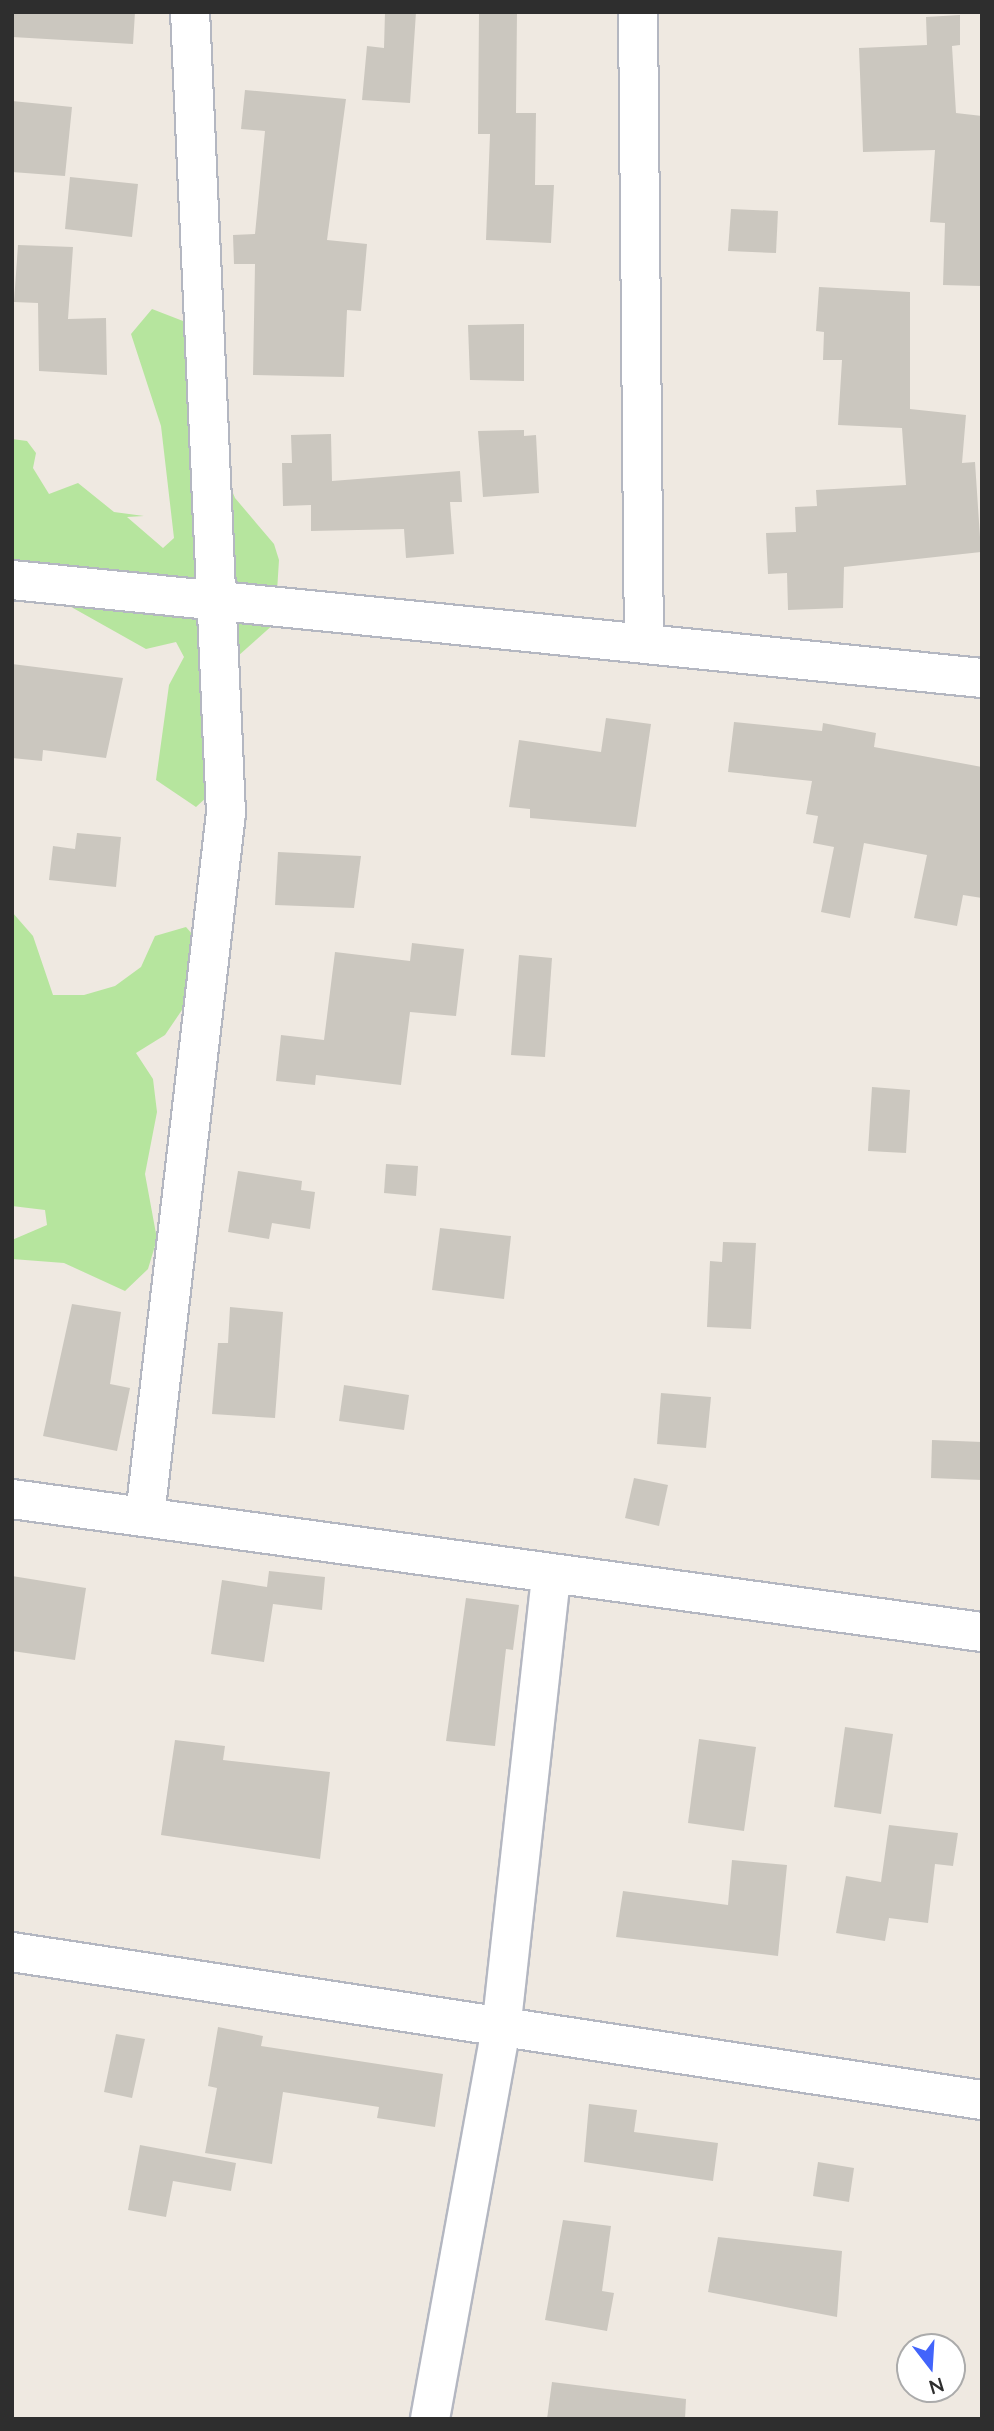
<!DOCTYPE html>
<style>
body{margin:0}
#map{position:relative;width:994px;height:2431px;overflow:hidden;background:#efe9e1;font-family:Lato,sans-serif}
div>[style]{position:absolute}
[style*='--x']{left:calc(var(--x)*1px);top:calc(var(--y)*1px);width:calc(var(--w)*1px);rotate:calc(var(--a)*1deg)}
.green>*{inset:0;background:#b6e59e}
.building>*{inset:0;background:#cbc7bf}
.roads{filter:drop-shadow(2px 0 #b4b7c1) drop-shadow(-2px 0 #b4b7c1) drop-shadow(0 2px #b4b7c1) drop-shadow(0 -2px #b4b7c1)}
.minor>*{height:38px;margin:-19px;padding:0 19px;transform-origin:19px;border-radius:19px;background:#fff}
span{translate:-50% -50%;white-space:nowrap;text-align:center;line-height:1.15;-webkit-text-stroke:6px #fff;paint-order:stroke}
.frame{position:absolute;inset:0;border:14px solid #2e2e2e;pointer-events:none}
.north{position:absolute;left:896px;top:2333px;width:70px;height:70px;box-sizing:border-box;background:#fff;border:2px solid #ababab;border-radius:50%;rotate:163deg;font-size:19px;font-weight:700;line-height:28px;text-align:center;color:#2e2e2e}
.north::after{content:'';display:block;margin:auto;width:24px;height:32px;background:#4264fb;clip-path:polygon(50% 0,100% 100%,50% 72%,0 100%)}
</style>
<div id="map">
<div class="green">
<i style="clip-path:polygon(152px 309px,183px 321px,223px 469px,235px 498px,274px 544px,279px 560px,275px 623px,238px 656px,240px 720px,208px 796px,196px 807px,156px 780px,169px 685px,184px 657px,176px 642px,146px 649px,57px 599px,12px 600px,12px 439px,27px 441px,36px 453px,33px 468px,49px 494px,78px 483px,114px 512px,144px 516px,127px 517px,163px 548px,174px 538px,161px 426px,131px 334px)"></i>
<i style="clip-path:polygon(12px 912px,33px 936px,53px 995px,84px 995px,115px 986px,141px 967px,155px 936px,186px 927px,207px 951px,184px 1007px,165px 1035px,136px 1053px,153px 1079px,157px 1112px,145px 1174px,157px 1239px,148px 1269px,125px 1291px,64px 1263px,12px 1259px,12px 1240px,47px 1225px,45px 1210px,12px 1206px)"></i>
</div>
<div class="building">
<i style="clip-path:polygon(12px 12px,135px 12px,133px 44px,12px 37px)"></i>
<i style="clip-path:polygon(385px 12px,416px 12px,410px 103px,362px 100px,367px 46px,384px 48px)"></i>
<i style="clip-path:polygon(479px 12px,517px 12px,516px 113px,536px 113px,535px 185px,554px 185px,551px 243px,486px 240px,490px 134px,478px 134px)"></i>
<i style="clip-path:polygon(960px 15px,960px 45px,952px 46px,956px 113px,982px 116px,982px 286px,943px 285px,945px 223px,930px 222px,935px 150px,863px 152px,859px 48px,927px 45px,926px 17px)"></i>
<i style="clip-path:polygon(245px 90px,346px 99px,327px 240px,367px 244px,361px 311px,347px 310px,344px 377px,253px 375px,255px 264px,234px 264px,233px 235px,255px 234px,265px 131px,241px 129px)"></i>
<i style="clip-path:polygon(12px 101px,72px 107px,65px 176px,12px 172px)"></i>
<i style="clip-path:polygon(70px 177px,138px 184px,132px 237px,65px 229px)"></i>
<i style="clip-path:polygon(731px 209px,778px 211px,776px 253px,728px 251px)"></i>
<i style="clip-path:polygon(18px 245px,73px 247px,68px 319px,106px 318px,107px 375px,39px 371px,38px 303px,14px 302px)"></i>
<i style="clip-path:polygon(819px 287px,910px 292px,910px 409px,966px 415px,962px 463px,975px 462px,981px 552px,844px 567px,843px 608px,788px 610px,787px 573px,768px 574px,766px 533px,796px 532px,795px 507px,817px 506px,816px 490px,906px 485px,902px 428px,838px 425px,842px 360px,823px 360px,824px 332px,816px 331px)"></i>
<i style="clip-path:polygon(524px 324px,524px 381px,470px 380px,468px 325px)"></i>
<i style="clip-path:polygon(524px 430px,524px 436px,536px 435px,539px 493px,483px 497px,478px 431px)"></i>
<i style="clip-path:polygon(331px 434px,332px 481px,460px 471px,462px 502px,450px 502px,454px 554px,406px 558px,404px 529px,311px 531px,311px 505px,283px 506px,282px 463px,292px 463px,291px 435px)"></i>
<i style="clip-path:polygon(12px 664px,123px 678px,106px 758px,43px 750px,42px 761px,12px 758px)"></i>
<i style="clip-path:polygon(606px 718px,651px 724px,636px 827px,530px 818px,530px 809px,509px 807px,519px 740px,601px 752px)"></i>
<i style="clip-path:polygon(734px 722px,822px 731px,823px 723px,876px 733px,874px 747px,982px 767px,982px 898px,963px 895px,957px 926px,914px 918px,927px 855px,864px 843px,850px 918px,821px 912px,834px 847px,813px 843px,818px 816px,806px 814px,812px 781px,728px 772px)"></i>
<i style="clip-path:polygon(77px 833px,121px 837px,116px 887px,49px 880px,53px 846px,75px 849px)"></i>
<i style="clip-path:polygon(278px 852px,361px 856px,354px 908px,275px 905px)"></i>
<i style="clip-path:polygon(412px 943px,464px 949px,456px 1016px,410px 1012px,401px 1085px,316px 1075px,315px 1085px,276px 1081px,281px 1035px,324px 1040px,335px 952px,410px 961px)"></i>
<i style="clip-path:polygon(519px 955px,552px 958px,545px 1057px,511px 1055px)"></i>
<i style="clip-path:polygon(872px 1087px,910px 1090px,906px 1153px,868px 1151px)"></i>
<i style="clip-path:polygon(386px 1164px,418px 1166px,416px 1196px,384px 1193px)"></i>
<i style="clip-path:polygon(238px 1171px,302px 1181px,301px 1190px,315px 1192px,310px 1229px,272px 1223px,269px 1239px,228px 1232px)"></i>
<i style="clip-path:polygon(440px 1228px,511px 1236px,504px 1299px,432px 1290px)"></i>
<i style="clip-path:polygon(723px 1242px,756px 1243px,751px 1329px,707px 1327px,710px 1261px,722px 1262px)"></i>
<i style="clip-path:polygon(72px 1304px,121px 1312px,110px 1384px,130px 1388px,117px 1451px,43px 1436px)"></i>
<i style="clip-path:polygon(230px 1307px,283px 1312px,275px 1418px,212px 1414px,218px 1343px,228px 1343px)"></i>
<i style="clip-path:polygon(344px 1385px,409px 1395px,404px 1430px,339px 1421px)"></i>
<i style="clip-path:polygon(661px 1393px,711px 1397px,706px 1448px,657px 1444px)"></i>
<i style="clip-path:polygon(932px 1440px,982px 1442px,982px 1480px,931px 1478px)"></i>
<i style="clip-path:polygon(634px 1478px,668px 1485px,659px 1526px,625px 1518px)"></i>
<i style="clip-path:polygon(269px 1571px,325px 1577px,322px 1610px,273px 1604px,264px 1662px,211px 1654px,222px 1580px,267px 1587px)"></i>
<i style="clip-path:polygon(12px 1576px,86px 1588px,75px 1660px,12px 1651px)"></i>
<i style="clip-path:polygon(466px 1598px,519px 1605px,513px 1650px,506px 1649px,495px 1746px,446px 1741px)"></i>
<i style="clip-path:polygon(845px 1727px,893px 1734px,881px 1814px,834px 1807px)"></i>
<i style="clip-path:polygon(699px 1739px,756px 1747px,744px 1831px,688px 1823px)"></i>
<i style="clip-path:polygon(175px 1740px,225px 1746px,223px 1760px,330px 1772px,320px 1859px,161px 1835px)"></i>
<i style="clip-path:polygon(889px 1825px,958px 1833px,953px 1866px,935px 1864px,928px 1923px,889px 1918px,885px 1941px,836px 1933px,846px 1876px,881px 1882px)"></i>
<i style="clip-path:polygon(732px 1860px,787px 1865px,778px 1956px,616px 1937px,623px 1891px,728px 1905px)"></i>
<i style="clip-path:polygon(218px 2027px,263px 2036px,261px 2046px,443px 2074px,435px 2127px,377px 2118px,379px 2107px,283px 2092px,272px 2164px,205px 2153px,217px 2088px,208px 2086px)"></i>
<i style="clip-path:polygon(116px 2034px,145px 2039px,132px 2098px,104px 2092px)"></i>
<i style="clip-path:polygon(589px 2104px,637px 2110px,634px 2132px,718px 2143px,713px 2181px,584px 2162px)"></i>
<i style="clip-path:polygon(140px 2145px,236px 2163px,231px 2191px,173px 2181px,166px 2217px,128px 2210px)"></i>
<i style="clip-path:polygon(818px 2162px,854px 2168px,849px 2202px,813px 2196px)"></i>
<i style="clip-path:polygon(563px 2220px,611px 2226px,602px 2291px,614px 2293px,607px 2331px,545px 2320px)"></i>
<i style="clip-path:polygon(718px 2237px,842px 2251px,837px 2317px,708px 2292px)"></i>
<i style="clip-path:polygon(552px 2382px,686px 2399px,685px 2419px,547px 2419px)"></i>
</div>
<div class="roads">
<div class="minor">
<i style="--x:638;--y:12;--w:631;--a:89.46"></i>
<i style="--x:12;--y:580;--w:975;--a:5.77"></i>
<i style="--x:12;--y:1499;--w:979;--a:7.81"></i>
<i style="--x:145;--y:1516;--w:708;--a:-83.43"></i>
<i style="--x:226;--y:813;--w:802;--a:-92.57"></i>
<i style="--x:12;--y:1952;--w:981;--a:8.68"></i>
<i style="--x:430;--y:2419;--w:395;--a:-79.7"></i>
<i style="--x:501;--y:2030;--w:459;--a:-83.7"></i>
</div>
</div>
<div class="frame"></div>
<div class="north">N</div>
</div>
